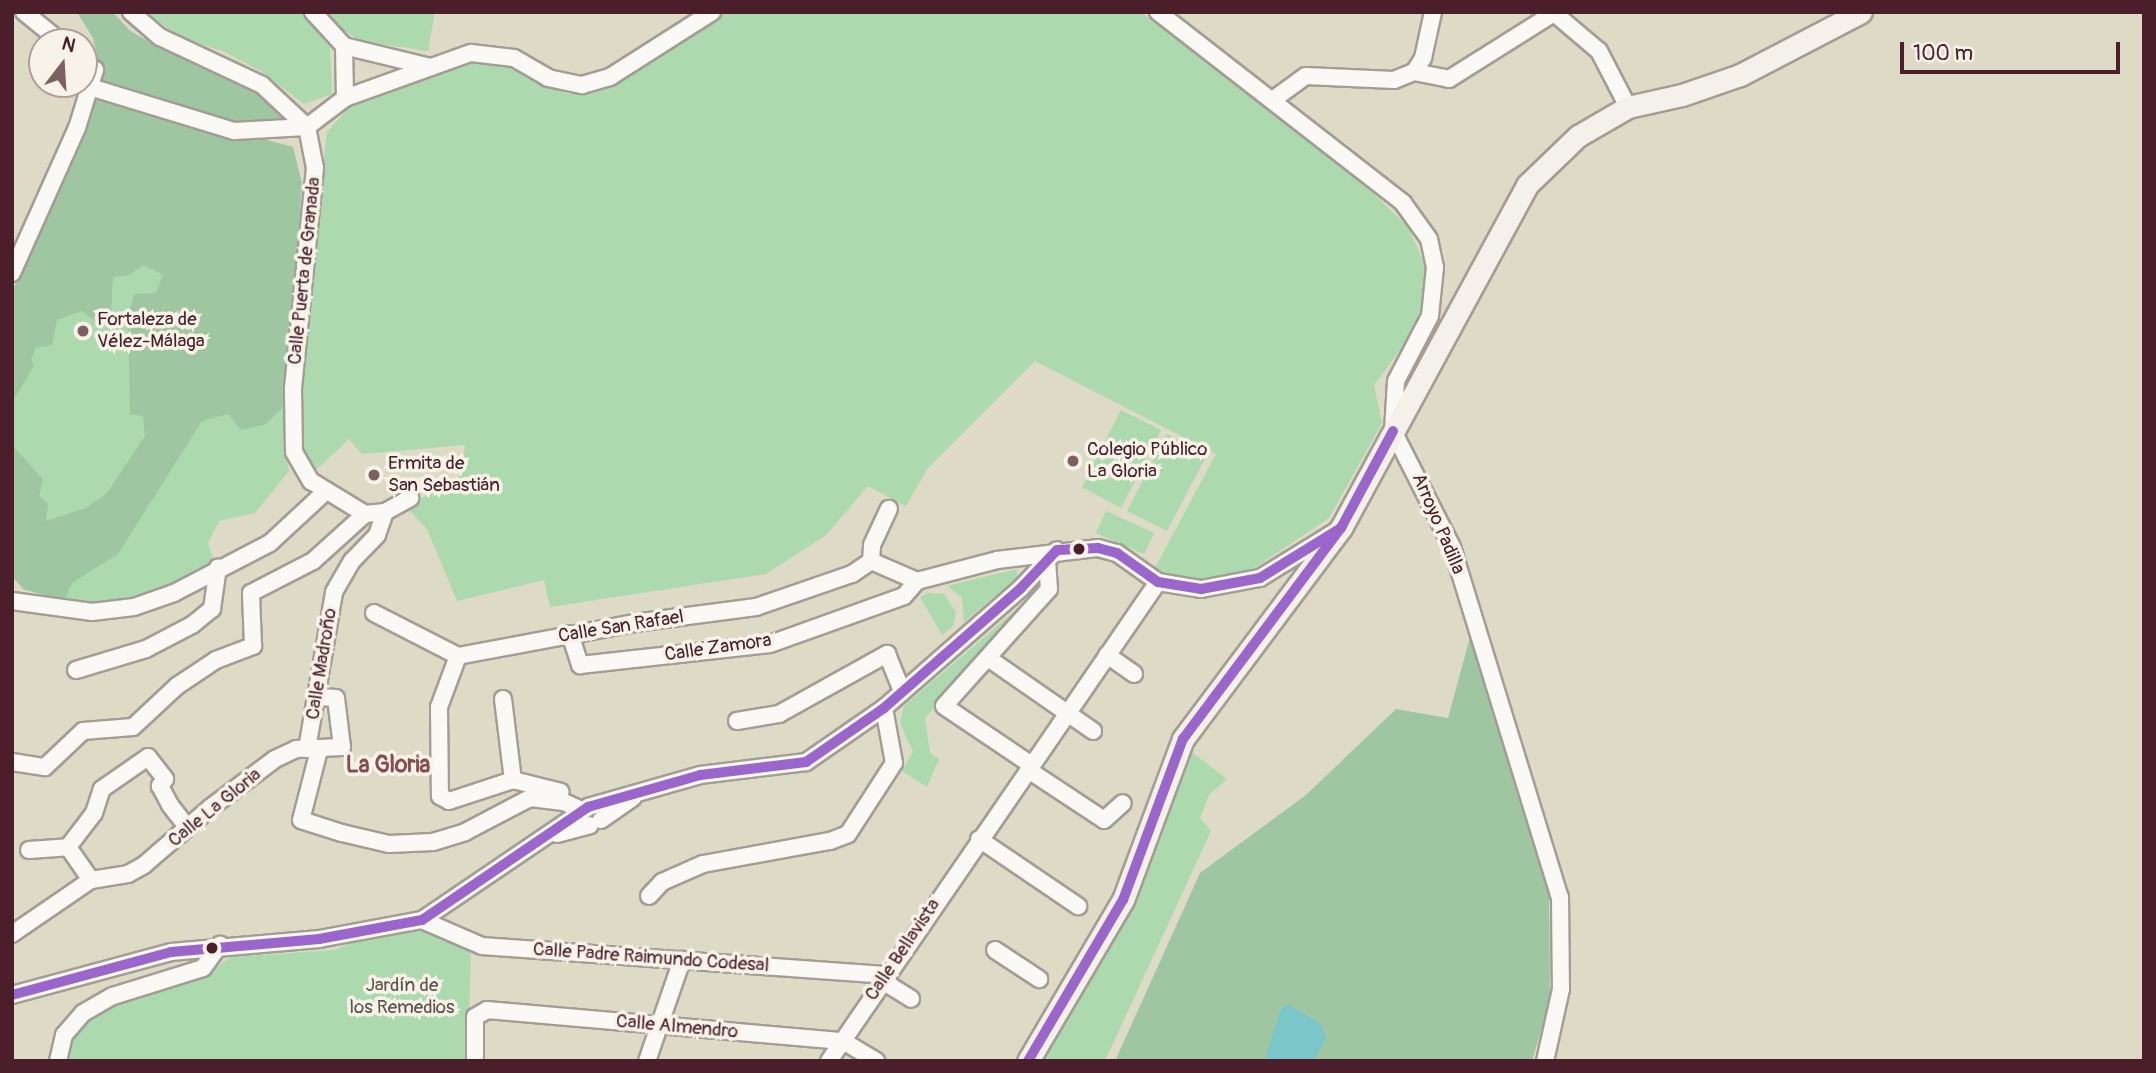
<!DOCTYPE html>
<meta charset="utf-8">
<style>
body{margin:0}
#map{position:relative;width:2156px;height:1073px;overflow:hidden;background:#dddac6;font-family:Pangolin,sans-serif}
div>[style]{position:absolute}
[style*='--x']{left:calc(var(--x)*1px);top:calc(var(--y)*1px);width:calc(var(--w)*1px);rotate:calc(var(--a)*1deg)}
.green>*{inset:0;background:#acd9ae}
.forest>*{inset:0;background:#9ec7a1}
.water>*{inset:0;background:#7bc6c9}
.roads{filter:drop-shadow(2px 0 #a49d93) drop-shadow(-2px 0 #a49d93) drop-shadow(0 2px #a49d93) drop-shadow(0 -2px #a49d93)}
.street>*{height:16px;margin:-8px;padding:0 8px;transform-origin:8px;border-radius:8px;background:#faf9f6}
.secondary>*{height:21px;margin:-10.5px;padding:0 10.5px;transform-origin:10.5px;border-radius:10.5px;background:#f4f1eb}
.bus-1>*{height:10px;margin:-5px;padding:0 5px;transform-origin:5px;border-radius:5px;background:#9a66cc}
.dots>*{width:19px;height:19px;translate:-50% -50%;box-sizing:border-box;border:4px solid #f7f3e8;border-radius:50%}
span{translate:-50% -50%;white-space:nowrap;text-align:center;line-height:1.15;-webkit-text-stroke:7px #f7f3e8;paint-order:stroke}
.street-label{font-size:19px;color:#4a1f2b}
.poi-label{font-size:19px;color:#4a1f2b}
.left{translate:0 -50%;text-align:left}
.park-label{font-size:19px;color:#5b564c}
.quarter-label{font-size:23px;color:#874d4e;font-weight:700}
.frame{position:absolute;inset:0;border:14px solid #4a1f2b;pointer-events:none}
.north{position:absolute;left:28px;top:28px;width:70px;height:70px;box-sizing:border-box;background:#f7f3e8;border:2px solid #b29e9c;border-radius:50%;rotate:17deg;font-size:19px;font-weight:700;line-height:28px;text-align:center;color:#4a1f2b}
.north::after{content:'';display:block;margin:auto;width:24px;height:32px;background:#7d6061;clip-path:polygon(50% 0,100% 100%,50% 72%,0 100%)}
.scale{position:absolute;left:1900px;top:42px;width:220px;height:32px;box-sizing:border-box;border:4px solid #4a1f2b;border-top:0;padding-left:9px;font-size:21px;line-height:24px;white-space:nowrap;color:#4a1f2b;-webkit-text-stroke:5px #f7f3e8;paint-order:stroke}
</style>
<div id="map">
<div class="green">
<i style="clip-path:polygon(145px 12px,302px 12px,330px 47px,332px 94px,304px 104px,262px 72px,223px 51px,183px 39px)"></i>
<i style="clip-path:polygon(327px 12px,435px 12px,428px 51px,361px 41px,340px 28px)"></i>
<i style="clip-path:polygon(720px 12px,1141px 12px,1337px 159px,1408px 227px,1424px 263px,1426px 296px,1409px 338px,1374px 385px,1382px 423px,1329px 518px,1253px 569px,1206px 582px,1167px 577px,1155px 568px,1216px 454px,1035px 361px,928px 468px,906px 506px,868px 486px,826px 535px,766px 574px,550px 607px,544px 580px,457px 601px,427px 529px,406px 507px,462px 475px,465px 445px,362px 454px,349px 439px,315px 471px,303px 461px,300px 363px,327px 132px,352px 104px,473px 61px,494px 61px,567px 94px,604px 90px)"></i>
<i style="clip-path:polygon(97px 97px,293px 147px,302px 184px,283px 442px,289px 471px,255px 513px,219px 521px,208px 543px,214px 562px,170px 590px,104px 605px,74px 604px,23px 589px,12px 576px,12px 292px)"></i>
<i style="clip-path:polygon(1121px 410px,1161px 430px,1121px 508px,1082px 487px)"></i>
<i style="clip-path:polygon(1167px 434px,1207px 455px,1167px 531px,1127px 511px)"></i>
<i style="clip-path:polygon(1106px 511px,1154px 533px,1144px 554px,1096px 533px)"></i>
<i style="clip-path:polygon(1017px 569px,1017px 577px,964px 622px,962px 598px,947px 586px)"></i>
<i style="clip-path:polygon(1038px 591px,925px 718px,930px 753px,939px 759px,927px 787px,902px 771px,913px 752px,900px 723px,904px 706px)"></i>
<i style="clip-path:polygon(928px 593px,944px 594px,956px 612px,953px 626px,942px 635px,920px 597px)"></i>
<i style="clip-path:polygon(1181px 744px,1227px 779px,1209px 795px,1200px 818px,1211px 831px,1105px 1061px,1028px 1061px,1123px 900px)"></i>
<i style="clip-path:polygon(427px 929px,471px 947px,468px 1061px,65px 1061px,69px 1041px,97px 1012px,205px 975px,231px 957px,335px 950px,364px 937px)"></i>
</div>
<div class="forest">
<i style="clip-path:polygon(77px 12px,113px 12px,129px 30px,153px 44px,240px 78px,286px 119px,263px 139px,293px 147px,302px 184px,286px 404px,266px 424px,241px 430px,228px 414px,202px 421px,118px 554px,72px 583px,64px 601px,23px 589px,12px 576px,12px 445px,43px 479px,39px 496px,48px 504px,46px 521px,86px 508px,107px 493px,145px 436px,143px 416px,130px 414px,128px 317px,134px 294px,156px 293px,163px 275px,143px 265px,129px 275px,113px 277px,111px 317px,98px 323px,81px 311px,57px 320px,52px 345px,36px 348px,31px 359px,34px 366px,12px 402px,12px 292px,70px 166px,102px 80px,93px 38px)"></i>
<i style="clip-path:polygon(1472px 630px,1549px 890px,1550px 1001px,1532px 1061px,1115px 1061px,1200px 873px,1306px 795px,1396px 709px,1448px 718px)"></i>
</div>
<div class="water">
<i style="clip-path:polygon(1288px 1004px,1322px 1025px,1326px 1039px,1313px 1061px,1265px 1061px,1280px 1010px)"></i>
</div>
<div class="roads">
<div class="street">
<i style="--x:24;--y:12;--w:48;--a:39"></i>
<i style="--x:131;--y:12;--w:38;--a:41"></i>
<i style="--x:160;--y:37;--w:113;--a:25.2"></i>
<i style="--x:262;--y:85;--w:62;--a:43"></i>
<i style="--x:307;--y:127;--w:42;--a:79"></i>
<i style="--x:315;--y:168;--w:222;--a:95.7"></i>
<i style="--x:293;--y:389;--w:63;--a:89.1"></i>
<i style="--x:294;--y:452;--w:34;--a:60"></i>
<i style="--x:311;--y:481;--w:63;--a:31.4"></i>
<i style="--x:365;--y:514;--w:20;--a:-6"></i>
<i style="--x:385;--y:512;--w:29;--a:-29"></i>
<i style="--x:313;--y:12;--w:46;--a:47.6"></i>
<i style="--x:344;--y:46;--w:89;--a:13.7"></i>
<i style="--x:1158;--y:12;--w:311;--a:37.9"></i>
<i style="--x:1403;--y:203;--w:44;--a:54.2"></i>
<i style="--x:1429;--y:239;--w:29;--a:78"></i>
<i style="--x:1435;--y:267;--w:49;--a:95.8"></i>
<i style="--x:1430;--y:316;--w:73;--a:117.6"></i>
<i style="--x:1396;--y:381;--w:50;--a:93.4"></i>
<i style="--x:1393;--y:431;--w:130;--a:63"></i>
<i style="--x:1452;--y:547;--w:366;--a:72.9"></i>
<i style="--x:1560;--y:897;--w:92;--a:89.4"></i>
<i style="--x:1561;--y:989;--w:74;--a:102.5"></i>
<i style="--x:344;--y:46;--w:52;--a:88.9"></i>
<i style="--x:1414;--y:72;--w:36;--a:11"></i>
<i style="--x:1449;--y:79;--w:124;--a:-32.2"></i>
<i style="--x:1554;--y:13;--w:59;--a:40.2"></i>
<i style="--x:1599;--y:51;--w:63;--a:62.6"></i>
<i style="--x:90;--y:87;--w:151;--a:17"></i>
<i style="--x:234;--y:131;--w:73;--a:-3.1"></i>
<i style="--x:307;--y:127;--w:48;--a:-37.3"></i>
<i style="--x:345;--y:98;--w:134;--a:-19.7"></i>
<i style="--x:471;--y:53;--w:43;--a:6.6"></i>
<i style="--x:514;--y:58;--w:39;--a:30"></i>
<i style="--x:548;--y:78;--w:35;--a:12"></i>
<i style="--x:582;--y:85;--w:29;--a:-16"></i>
<i style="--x:610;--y:77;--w:121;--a:-32.5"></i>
<i style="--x:1274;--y:99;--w:39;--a:-36"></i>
<i style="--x:1306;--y:76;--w:88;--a:2.6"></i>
<i style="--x:1394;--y:80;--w:22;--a:-22"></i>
<i style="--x:1414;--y:72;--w:17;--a:-57"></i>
<i style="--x:1423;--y:58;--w:47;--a:-77.7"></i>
<i style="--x:12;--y:273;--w:159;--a:-65.9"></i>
<i style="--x:77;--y:128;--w:61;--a:-72.8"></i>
<i style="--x:95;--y:70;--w:14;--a:-141"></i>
<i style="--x:871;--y:561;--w:50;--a:23.5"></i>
<i style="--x:917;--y:581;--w:83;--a:-14.7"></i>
<i style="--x:997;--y:560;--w:102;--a:-6.8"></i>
<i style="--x:1098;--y:548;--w:20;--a:15"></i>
<i style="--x:1117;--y:553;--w:50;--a:35.3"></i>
<i style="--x:1158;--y:582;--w:44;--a:9.2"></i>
<i style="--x:1201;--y:589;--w:60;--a:-10.6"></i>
<i style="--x:1260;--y:578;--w:89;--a:-31.7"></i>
<i style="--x:871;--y:561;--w:16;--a:-86"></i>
<i style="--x:872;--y:545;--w:40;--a:-65"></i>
<i style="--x:1047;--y:561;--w:28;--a:86"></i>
<i style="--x:1049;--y:589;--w:157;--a:131.9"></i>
<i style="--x:944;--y:706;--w:104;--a:34"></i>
<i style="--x:1030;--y:764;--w:9;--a:72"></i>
<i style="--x:1033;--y:773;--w:85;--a:33.5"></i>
<i style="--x:1104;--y:820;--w:25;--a:-42"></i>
<i style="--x:12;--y:601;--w:81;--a:7.8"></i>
<i style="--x:92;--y:612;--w:42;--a:-6.8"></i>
<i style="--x:134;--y:607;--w:42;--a:-19.3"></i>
<i style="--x:174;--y:593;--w:108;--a:-27.5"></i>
<i style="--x:270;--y:543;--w:76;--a:-42.9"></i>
<i style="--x:374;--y:613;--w:94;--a:27.1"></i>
<i style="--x:458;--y:656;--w:179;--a:-10.6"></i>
<i style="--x:634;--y:623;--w:123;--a:-7.5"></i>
<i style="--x:756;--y:607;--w:102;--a:-19"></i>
<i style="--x:852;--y:574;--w:23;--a:-34"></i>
<i style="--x:570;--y:634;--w:33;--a:72"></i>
<i style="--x:580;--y:665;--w:191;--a:-6.3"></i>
<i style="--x:770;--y:644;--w:142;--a:-19.7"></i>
<i style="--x:904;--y:596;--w:20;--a:-49"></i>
<i style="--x:1107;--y:655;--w:33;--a:35"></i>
<i style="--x:458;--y:656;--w:54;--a:110.4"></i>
<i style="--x:439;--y:707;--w:89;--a:89.4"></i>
<i style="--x:440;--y:796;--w:10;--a:29"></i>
<i style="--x:449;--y:801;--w:67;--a:-18.2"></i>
<i style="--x:513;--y:780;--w:49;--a:14"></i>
<i style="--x:988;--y:658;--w:128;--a:34.8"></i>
<i style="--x:76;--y:670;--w:73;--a:-16.7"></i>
<i style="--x:146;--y:649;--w:52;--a:-27.6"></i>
<i style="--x:192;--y:625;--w:26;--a:-39"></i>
<i style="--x:212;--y:609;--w:42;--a:-81.9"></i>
<i style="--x:503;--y:699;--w:82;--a:83"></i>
<i style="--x:737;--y:721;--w:43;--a:-9.5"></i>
<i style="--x:779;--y:714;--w:124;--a:-29.1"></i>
<i style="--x:887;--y:654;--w:40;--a:68"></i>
<i style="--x:307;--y:749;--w:159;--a:-80.2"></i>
<i style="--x:334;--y:592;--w:36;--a:-60"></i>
<i style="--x:352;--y:561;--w:36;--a:-46"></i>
<i style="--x:377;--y:535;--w:24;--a:-71"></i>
<i style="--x:319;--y:750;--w:72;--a:104.4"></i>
<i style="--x:301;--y:820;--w:43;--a:17.6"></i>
<i style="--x:342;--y:833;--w:48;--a:13.2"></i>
<i style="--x:389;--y:844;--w:44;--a:-2.6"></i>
<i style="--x:433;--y:842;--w:34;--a:-17"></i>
<i style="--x:465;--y:832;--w:73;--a:-27.6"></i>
<i style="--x:530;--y:798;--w:34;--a:7"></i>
<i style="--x:564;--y:802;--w:21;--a:25"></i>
<i style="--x:12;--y:762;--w:33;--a:9"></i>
<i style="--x:45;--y:767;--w:52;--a:-43.5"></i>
<i style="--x:83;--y:731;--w:50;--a:-4.6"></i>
<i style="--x:133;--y:727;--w:60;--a:-43"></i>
<i style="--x:177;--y:686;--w:47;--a:-33.7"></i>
<i style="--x:216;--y:660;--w:40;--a:-21"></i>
<i style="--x:253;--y:646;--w:53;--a:-92.2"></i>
<i style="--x:251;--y:593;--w:70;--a:-27.3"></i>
<i style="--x:313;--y:561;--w:70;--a:-42.1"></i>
<i style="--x:601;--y:820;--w:39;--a:-35"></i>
<i style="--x:557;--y:834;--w:34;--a:-15"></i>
<i style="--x:979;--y:839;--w:120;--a:34.1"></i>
<i style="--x:68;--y:847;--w:43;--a:-52.6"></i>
<i style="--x:94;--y:813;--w:25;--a:-72"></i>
<i style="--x:102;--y:789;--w:56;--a:-34.8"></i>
<i style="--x:148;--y:757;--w:28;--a:52"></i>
<i style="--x:165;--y:779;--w:9;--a:126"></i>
<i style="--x:160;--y:786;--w:21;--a:62"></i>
<i style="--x:170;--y:805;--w:28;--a:52"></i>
<i style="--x:68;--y:847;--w:40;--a:55.1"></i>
<i style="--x:29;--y:850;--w:39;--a:-4"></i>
<i style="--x:91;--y:880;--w:37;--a:-9"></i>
<i style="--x:128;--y:874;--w:18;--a:-29"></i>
<i style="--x:144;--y:865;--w:87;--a:-40.8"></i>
<i style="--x:210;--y:808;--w:81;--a:-37"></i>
<i style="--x:275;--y:759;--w:23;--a:-25"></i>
<i style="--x:296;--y:749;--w:46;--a:-2.5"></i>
<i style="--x:342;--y:747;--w:49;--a:-97"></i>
<i style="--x:336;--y:698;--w:17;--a:-177"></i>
<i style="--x:649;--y:896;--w:19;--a:-47"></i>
<i style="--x:662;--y:882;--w:45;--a:-23.7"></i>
<i style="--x:703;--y:864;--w:129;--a:-10.3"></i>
<i style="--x:830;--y:841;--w:19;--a:-21"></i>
<i style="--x:848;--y:834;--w:85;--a:-57.1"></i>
<i style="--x:894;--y:763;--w:56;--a:-100.3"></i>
<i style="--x:422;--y:920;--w:65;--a:23.4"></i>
<i style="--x:482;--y:946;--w:404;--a:4.1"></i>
<i style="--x:885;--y:975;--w:11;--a:68"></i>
<i style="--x:889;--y:985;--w:26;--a:32"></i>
<i style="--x:12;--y:934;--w:96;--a:-34.4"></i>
<i style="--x:995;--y:950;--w:53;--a:33.4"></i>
<i style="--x:12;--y:995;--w:165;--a:-15.1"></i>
<i style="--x:171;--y:952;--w:149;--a:-5"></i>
<i style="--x:319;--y:939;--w:105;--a:-10.5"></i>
<i style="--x:422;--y:920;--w:201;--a:-34.2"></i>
<i style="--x:588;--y:807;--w:116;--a:-15.9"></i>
<i style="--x:700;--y:775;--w:107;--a:-7"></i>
<i style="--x:806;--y:762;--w:95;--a:-34.7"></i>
<i style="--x:884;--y:708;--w:182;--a:-41.2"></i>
<i style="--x:1021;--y:588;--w:52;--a:-46.5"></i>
<i style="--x:58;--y:1061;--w:27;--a:-77"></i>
<i style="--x:64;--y:1035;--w:29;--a:-49"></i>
<i style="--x:83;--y:1013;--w:34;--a:-30"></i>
<i style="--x:113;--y:996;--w:94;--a:-17.3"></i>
<i style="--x:203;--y:968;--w:29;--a:-54"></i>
<i style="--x:475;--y:1061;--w:44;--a:-90"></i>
<i style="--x:475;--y:1017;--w:14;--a:-30"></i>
<i style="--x:487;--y:1010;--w:357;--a:5"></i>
<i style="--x:843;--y:1041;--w:39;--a:31"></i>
<i style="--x:647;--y:1061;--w:107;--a:-70.9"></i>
<i style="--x:829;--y:1061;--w:581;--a:-55.52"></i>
</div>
<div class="secondary">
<i style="--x:1028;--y:1061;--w:187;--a:-59.5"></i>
<i style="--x:1123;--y:900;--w:172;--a:-69.6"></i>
<i style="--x:1183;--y:739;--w:264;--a:-53.2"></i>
<i style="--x:1341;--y:528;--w:390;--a:-61.5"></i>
<i style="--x:1527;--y:185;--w:71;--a:-43.9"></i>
<i style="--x:1578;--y:136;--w:58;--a:-30.1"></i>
<i style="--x:1628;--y:107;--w:55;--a:-12.5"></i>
<i style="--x:1682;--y:95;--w:61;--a:-19"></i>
<i style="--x:1740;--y:75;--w:136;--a:-27.5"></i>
</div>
</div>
<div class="bus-1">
<i style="--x:12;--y:995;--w:165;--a:-15.1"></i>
<i style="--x:171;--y:952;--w:149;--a:-5"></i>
<i style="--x:319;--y:939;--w:105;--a:-10.5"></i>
<i style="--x:422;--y:920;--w:201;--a:-34.2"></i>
<i style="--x:588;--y:807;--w:116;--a:-15.9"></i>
<i style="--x:700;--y:775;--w:107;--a:-7"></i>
<i style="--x:806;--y:762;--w:95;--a:-34.7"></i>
<i style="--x:884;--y:708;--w:182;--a:-41.2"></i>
<i style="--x:1021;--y:588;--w:52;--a:-46.5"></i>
<i style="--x:1057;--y:550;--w:41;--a:-2.8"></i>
<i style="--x:1098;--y:548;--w:20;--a:15"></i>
<i style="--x:1117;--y:553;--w:50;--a:35.3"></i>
<i style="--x:1158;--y:582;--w:44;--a:9.2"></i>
<i style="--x:1201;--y:589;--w:60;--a:-10.6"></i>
<i style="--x:1260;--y:578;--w:95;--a:-31.7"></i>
<i style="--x:1028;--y:1061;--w:187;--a:-59.5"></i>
<i style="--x:1123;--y:900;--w:172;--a:-69.6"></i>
<i style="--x:1183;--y:739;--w:264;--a:-53.2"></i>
<i style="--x:1341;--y:528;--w:110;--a:-61.8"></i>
</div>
<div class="dots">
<i style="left:83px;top:331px;background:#7d6061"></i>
<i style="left:1073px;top:461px;background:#7d6061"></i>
<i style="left:374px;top:475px;background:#7d6061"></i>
<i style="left:1079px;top:549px;background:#4a1f2b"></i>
<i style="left:212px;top:948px;background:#4a1f2b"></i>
</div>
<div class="street-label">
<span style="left:305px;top:271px;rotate:-84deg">Calle Puerta de Granada</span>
<span style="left:1438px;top:524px;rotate:67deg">Arroyo Padilla</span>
<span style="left:621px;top:627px;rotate:-9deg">Calle San Rafael</span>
<span style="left:718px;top:648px;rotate:-8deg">Calle Zamora</span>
<span style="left:322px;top:664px;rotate:-81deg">Calle Madroño</span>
<span style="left:215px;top:808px;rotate:-39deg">Calle La Gloria</span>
<span style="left:903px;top:950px;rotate:-56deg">Calle Bellavista</span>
<span style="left:651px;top:958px;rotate:4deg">Calle Padre Raimundo Codesal</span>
<span style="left:677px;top:1027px;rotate:5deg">Calle Almendro</span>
</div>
<div class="poi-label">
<span class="left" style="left:97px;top:331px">Fortaleza de<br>Vélez-Málaga</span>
<span class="left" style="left:1087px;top:461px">Colegio Público<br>La Gloria</span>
<span class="left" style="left:388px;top:475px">Ermita de<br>San Sebastián</span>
</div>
<div class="park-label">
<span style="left:402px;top:997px">Jardín de<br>los Remedios</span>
</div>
<div class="quarter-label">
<span style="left:388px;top:765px">La Gloria</span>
</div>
<div class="frame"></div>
<div class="north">N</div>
<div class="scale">100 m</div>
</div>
